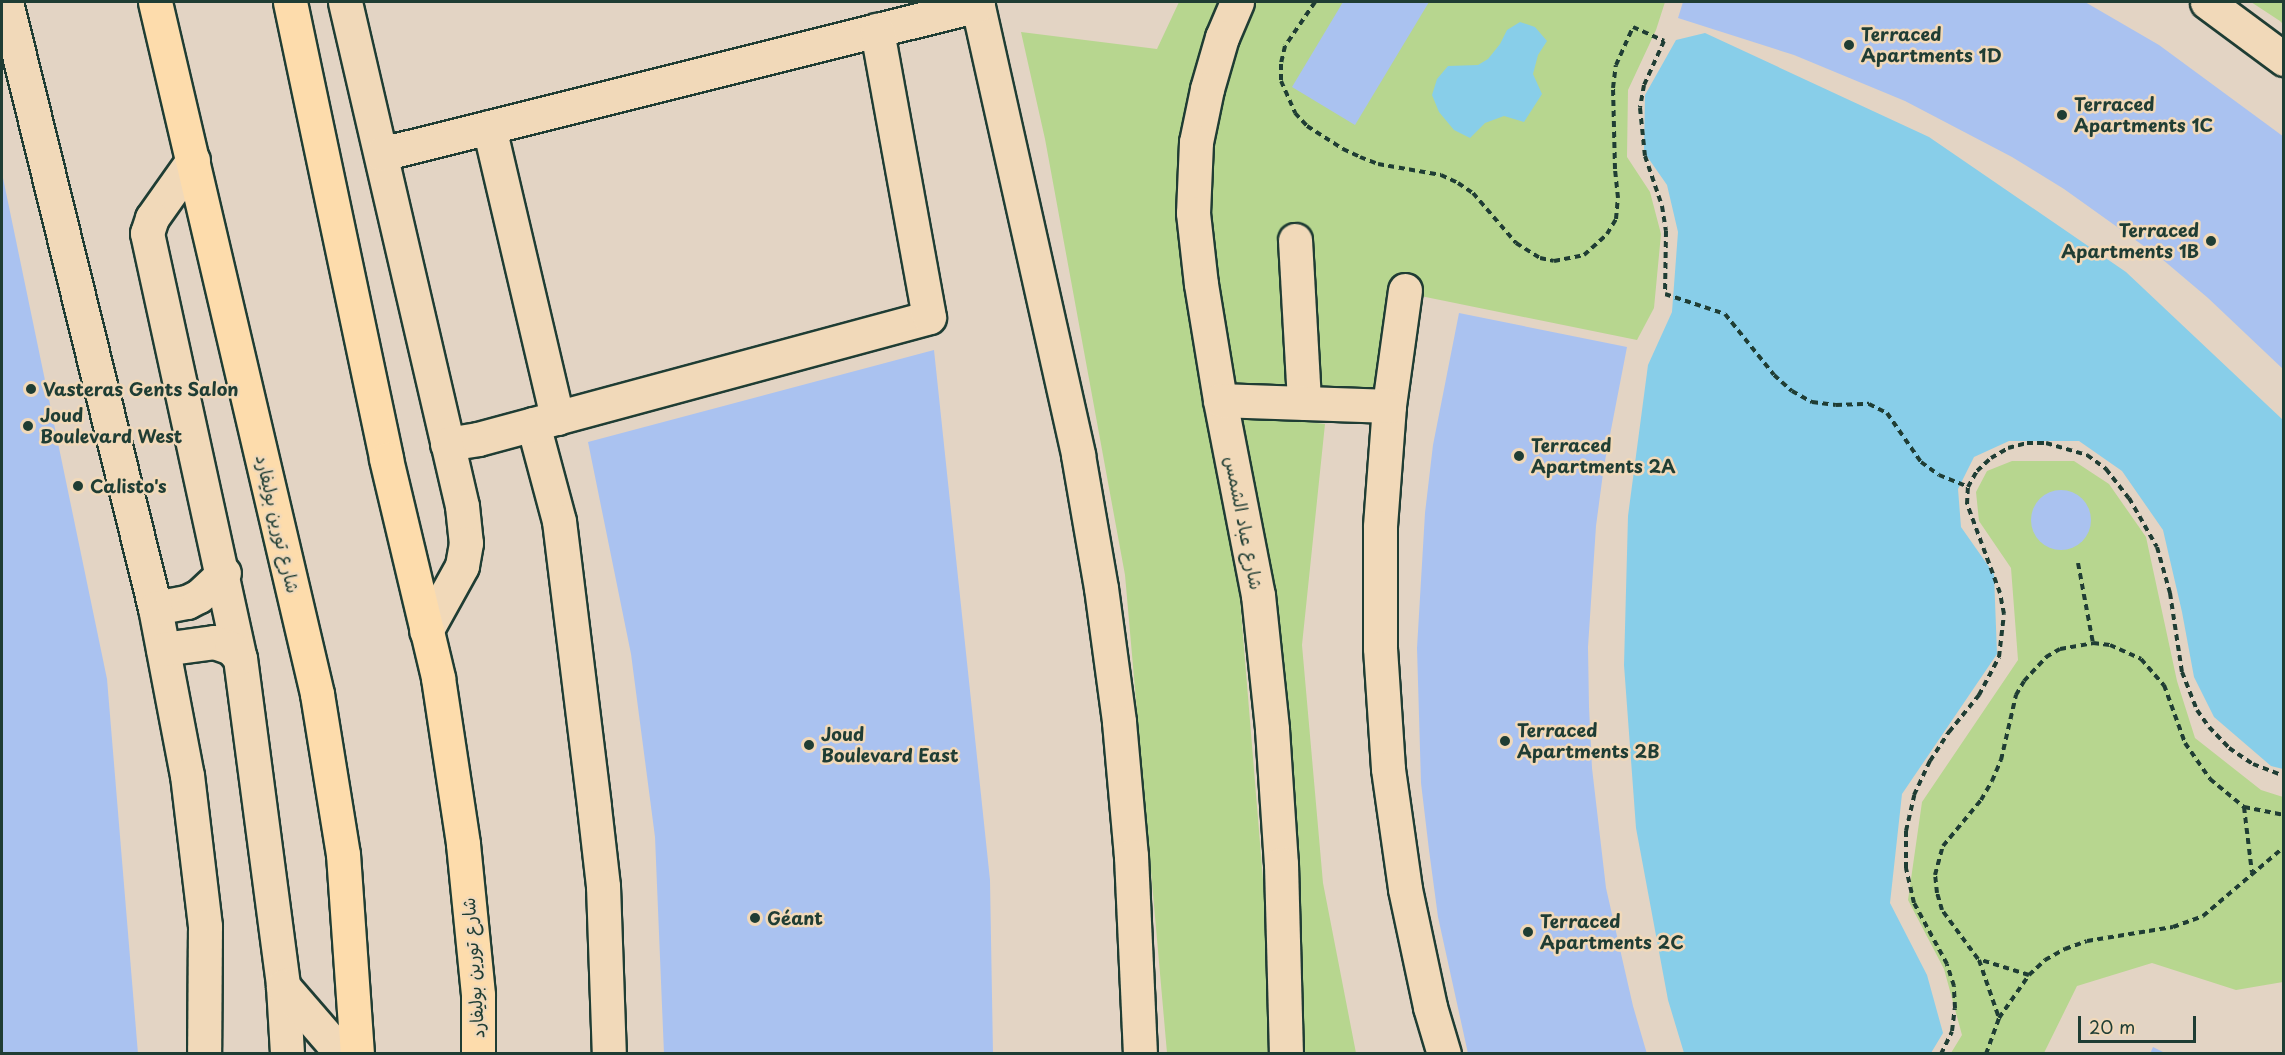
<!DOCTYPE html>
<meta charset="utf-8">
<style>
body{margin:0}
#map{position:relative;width:2285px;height:1055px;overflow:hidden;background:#e3d4c4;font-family:"Playpen Sans","Playpen Sans Arabic",sans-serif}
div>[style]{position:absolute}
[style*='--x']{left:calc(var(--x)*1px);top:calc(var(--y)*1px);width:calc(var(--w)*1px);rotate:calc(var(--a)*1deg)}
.green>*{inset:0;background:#b7d68f}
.water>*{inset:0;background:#88cee9}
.building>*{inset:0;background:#aac2f0}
.round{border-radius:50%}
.path>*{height:4px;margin-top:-2px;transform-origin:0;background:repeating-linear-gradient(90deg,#1f3d34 0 6px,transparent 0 10.5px)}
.roads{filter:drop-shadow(2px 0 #1f3d34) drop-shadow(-2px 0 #1f3d34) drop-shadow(0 2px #1f3d34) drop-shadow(0 -2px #1f3d34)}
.minor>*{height:33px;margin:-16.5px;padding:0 16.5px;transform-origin:16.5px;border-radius:16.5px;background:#f1d9b9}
.major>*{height:33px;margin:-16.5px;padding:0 16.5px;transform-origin:16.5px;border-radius:16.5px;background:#fddcac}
.dots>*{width:16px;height:16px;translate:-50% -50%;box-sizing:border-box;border:3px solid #f1d9b9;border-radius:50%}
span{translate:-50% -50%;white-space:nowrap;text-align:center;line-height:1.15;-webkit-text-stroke:5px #f1d9b9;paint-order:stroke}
.poi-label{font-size:18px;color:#1f3d34;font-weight:700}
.left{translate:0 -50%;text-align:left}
.right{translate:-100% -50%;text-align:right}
.street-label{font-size:18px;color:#1f3d34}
.frame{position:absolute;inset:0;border:3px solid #1f3d34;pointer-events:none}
.scale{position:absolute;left:2078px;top:1016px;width:118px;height:27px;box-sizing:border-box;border:3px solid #1f3d34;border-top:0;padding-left:8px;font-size:18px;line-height:21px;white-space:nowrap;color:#1f3d34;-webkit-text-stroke:4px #f1d9b9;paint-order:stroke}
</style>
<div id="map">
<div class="green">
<i style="clip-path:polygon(1179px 2px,1225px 2px,1185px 119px,1209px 401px,1240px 599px,1274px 1014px,1272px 1053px,1167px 1053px,1125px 575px,1045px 139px,1021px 32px,1157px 49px)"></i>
<i style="clip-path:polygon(1250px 2px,1665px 2px,1656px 30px,1628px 90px,1627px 157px,1650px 192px,1661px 234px,1654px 308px,1637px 340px,1401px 292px,1376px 407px,1230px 389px,1205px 231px,1208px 122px)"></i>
<i style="clip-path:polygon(2251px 2px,2283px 2px,2283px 24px,2280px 21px)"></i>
<i style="clip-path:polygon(1235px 413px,1325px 424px,1302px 645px,1323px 883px,1356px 1053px,1296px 1053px)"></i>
<i style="clip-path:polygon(2012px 461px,2074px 461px,2109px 484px,2146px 537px,2177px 681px,2195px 738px,2261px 790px,2283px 797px,2283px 982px,2236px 990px,2152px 963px,2077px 986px,2044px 1053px,1951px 1053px,1962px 1035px,1944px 969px,1908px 900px,1922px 802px,2018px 660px,2011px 568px,1979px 521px,1976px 492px,1987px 471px)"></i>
</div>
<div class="water">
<i style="clip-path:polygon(1520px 22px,1535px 27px,1547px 41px,1538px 55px,1533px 74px,1542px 94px,1524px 122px,1504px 116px,1485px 123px,1470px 138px,1454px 130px,1439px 112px,1432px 95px,1437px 79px,1448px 66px,1478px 65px,1488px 59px,1500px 44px,1507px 30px)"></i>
<i style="clip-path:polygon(1705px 33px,1929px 137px,2126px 272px,2283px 420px,2283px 769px,2271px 766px,2214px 717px,2194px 677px,2182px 612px,2163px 530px,2122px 471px,2079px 441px,2009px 441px,1974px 457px,1958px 489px,1961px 527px,1994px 574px,1997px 654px,1902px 794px,1890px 903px,1927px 975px,1943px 1033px,1931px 1053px,1684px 1053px,1668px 1000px,1636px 828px,1624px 665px,1628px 516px,1648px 365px,1672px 312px,1678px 232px,1667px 185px,1644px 152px,1645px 95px,1676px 40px)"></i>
</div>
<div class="building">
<i style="clip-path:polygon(1343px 2px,1429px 2px,1355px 125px,1292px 87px)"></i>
<i style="clip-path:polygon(1683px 2px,2085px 2px,2159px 45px,2284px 137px,2284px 370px,2208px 298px,2162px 259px,2064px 189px,2012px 157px,1905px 101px,1794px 55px,1678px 18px)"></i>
<i style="clip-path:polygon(3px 178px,107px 679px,138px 1054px,2px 1054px)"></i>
<i style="clip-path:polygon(1459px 313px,1627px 347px,1604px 466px,1596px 526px,1588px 647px,1589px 707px,1592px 768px,1606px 888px,1633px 1006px,1647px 1054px,1468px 1054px,1467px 1049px,1438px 917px,1429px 850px,1421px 783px,1417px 648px,1425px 513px,1433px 445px)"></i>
<i style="clip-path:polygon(934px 350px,990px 880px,993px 1054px,664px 1054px,655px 837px,631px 654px,588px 442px)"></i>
<i class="round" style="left:2031px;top:490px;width:60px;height:60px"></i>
<i style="clip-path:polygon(2153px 1047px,2167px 1054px,2150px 1054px)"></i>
</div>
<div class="path">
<i style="--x:1315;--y:2;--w:53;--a:124.3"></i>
<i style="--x:1285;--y:46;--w:18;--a:103"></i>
<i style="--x:1281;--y:64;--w:17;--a:90"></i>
<i style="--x:1281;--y:81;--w:35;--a:66"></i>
<i style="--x:1295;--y:113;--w:18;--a:47"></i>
<i style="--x:1307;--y:126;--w:43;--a:32.6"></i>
<i style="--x:1343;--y:149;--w:19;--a:25"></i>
<i style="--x:1360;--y:157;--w:19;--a:21"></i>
<i style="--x:1378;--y:164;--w:64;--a:9.9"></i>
<i style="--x:1441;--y:175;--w:19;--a:25"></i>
<i style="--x:1458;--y:183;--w:18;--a:34"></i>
<i style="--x:1473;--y:193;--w:66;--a:49.3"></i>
<i style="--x:1516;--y:243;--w:28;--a:32"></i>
<i style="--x:1540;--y:258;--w:14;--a:12"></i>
<i style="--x:1554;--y:261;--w:31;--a:-11"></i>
<i style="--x:1584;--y:255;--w:31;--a:-42"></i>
<i style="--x:1607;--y:234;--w:17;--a:-59"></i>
<i style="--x:1616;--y:219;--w:21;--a:-85"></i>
<i style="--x:1618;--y:198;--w:29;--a:-96"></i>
<i style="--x:1615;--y:169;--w:81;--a:-91.4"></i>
<i style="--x:1613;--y:88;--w:23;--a:-83"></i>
<i style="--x:1616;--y:65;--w:42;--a:-65.9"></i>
<i style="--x:1633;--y:27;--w:34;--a:24"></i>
<i style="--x:1664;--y:41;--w:48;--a:114.4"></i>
<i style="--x:1644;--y:85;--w:23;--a:100"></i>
<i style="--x:1640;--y:108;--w:48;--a:84.1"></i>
<i style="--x:1645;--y:156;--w:53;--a:71.2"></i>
<i style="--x:1662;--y:206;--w:25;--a:81"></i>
<i style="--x:1666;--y:231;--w:63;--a:90.9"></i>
<i style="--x:1665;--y:294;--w:63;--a:18.4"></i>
<i style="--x:1725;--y:314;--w:78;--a:51.2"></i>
<i style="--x:1774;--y:375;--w:24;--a:42"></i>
<i style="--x:1792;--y:391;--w:23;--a:29"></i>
<i style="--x:1812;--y:402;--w:24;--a:7"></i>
<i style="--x:1836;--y:405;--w:33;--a:-2"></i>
<i style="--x:1869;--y:404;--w:20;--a:27"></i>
<i style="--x:1887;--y:413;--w:60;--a:55.2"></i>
<i style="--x:1921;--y:462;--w:22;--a:36"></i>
<i style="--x:1939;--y:475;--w:31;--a:22"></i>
<i style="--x:2078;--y:563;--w:81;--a:79.4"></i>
<i style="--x:2244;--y:807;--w:66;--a:83.1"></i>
<i style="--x:1979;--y:960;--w:61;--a:71"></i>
<i style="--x:2029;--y:975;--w:53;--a:-162.6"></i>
<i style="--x:1978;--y:959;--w:61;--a:-126.3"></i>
<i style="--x:1942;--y:910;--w:18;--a:-106"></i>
<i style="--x:1937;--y:893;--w:18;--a:-96"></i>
<i style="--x:1935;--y:875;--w:30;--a:-75"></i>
<i style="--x:1943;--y:846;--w:60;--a:-50.4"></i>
<i style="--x:1981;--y:800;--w:22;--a:-60"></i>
<i style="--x:1992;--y:781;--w:23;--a:-67"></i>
<i style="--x:2001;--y:760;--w:67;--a:-77"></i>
<i style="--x:2016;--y:695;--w:16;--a:-60"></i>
<i style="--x:2024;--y:681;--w:33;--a:-47"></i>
<i style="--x:2046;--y:657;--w:16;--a:-30"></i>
<i style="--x:2060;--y:649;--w:34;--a:-10"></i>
<i style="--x:2093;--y:643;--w:17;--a:7"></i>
<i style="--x:2110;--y:645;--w:34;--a:24"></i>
<i style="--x:2141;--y:659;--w:35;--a:49"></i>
<i style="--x:2164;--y:685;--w:62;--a:70.1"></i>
<i style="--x:2185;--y:743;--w:44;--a:55.2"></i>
<i style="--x:2210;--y:779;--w:44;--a:39.5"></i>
<i style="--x:2244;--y:807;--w:41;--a:11.3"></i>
<i style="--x:1941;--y:1054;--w:25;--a:-64"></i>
<i style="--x:1952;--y:1031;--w:23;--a:-83"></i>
<i style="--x:1955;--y:1008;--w:22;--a:-93"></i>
<i style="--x:1954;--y:986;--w:23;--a:-108"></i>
<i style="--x:1947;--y:964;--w:69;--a:-118.4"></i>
<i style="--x:1914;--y:903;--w:36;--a:-103"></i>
<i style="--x:1906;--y:868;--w:37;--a:-90"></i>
<i style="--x:1906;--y:831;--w:37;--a:-77"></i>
<i style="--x:1914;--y:795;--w:38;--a:-65"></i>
<i style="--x:1930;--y:761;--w:35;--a:-57"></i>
<i style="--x:1949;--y:732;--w:48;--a:-51"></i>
<i style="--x:1979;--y:695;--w:43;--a:-62.2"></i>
<i style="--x:1999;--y:657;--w:43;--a:-83.4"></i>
<i style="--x:2004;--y:614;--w:21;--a:-101"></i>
<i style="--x:2000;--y:593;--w:95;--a:-110.3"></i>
<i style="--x:1967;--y:504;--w:17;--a:-87"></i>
<i style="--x:1968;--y:487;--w:18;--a:-61"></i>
<i style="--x:1977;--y:471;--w:19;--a:-43"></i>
<i style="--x:1991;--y:458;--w:20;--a:-30"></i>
<i style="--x:2008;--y:448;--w:20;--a:-15"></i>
<i style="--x:2027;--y:443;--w:19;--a:0"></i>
<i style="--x:2046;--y:443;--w:43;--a:16.3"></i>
<i style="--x:2087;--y:455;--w:24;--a:36"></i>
<i style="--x:2106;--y:469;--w:37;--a:52"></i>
<i style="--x:2129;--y:498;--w:56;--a:60.3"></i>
<i style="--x:2157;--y:547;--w:48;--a:74.2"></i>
<i style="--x:2170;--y:593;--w:80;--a:81.4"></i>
<i style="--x:2182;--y:672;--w:41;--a:68.5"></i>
<i style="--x:2197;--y:710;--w:21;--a:55"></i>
<i style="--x:2209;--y:727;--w:29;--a:46"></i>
<i style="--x:2229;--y:748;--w:29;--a:34"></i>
<i style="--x:2253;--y:764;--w:33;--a:21"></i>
<i style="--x:1986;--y:1054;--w:38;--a:-70"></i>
<i style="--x:1999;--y:1018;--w:52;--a:-55.1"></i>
<i style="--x:2029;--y:975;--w:22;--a:-43"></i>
<i style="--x:2045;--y:960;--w:23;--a:-29"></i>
<i style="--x:2065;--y:949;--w:23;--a:-20"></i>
<i style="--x:2087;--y:941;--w:87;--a:-9.2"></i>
<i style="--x:2173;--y:927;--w:32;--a:-20"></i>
<i style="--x:2203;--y:916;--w:106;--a:-40.4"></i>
</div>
<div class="roads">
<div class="minor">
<i style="--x:6;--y:2;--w:624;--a:76.19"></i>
<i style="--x:155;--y:608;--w:170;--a:79.2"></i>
<i style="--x:187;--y:775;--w:152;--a:83.2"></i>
<i style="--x:205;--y:926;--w:128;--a:90.4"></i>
<i style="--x:345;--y:2;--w:517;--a:76.93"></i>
<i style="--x:462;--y:506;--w:37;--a:84"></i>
<i style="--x:466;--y:543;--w:23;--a:100"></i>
<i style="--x:462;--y:566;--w:74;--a:119"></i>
<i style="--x:977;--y:2;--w:464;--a:77.4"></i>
<i style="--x:1078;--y:455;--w:135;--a:80.2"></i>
<i style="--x:1101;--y:588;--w:135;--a:82.3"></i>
<i style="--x:1119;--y:722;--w:135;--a:84.9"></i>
<i style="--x:1131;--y:856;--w:198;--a:87.4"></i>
<i style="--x:1237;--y:2;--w:38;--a:113"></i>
<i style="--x:1222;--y:37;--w:54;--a:106.1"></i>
<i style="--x:1207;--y:89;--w:54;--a:101.7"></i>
<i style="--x:1196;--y:142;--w:71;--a:92.4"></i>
<i style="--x:1193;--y:213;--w:71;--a:83.6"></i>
<i style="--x:1201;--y:284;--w:118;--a:80.7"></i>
<i style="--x:1220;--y:400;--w:199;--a:79"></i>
<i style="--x:1258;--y:595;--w:135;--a:84"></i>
<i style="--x:1272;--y:729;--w:135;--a:86.2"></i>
<i style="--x:1281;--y:864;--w:190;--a:88.5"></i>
<i style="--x:2207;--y:2;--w:96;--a:36.5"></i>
<i style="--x:489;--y:127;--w:299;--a:76.8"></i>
<i style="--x:381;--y:154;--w:615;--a:-14.01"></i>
<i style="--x:193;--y:160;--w:71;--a:125.3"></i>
<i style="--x:152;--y:218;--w:16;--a:108"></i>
<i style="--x:147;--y:233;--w:435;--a:77.7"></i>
<i style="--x:240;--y:658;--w:331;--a:82.5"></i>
<i style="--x:283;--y:986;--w:68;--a:86.6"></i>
<i style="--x:1295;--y:240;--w:163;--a:86.8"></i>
<i style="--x:1405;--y:290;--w:117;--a:97.9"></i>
<i style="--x:1389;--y:406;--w:121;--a:94.3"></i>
<i style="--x:1380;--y:527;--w:121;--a:90"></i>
<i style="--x:1380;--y:648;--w:121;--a:86.2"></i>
<i style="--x:1388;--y:769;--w:121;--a:81.9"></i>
<i style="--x:1405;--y:889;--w:121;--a:78"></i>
<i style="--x:1430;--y:1007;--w:49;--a:73.4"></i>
<i style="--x:1220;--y:400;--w:169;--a:2"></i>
<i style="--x:533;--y:424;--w:100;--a:75"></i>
<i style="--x:559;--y:521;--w:288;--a:83"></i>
<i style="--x:594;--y:807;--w:80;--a:83.5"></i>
<i style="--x:603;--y:886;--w:168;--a:88"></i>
<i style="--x:447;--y:444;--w:31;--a:-9"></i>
<i style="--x:478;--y:439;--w:467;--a:-15.1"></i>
<i style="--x:929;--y:317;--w:292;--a:-100.3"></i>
<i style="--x:155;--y:608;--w:33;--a:-11"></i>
<i style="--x:187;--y:602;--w:13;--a:-27"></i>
<i style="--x:199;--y:596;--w:34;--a:-43"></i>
<i style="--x:163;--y:649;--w:51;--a:-7.8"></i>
<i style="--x:214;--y:642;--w:18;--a:19"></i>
<i style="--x:231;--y:648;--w:13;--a:48"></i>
<i style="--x:283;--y:986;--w:90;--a:49.1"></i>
</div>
<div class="major">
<i style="--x:155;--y:2;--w:711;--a:76.82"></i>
<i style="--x:317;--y:694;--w:162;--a:80.8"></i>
<i style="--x:343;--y:854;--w:200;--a:86"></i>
<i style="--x:290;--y:2;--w:467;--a:78.1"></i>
<i style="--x:386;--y:459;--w:225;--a:76.6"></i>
<i style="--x:438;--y:678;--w:168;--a:81.4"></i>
<i style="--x:463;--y:844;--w:152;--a:84.3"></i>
<i style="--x:478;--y:995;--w:59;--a:90"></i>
</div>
</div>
<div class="dots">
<i style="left:1849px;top:45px;background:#1f3d34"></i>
<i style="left:2062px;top:115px;background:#1f3d34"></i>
<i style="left:2211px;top:241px;background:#1f3d34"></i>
<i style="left:31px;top:389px;background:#1f3d34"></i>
<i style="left:28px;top:426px;background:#1f3d34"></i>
<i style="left:1519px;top:456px;background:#1f3d34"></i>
<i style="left:78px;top:486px;background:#1f3d34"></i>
<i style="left:1505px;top:741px;background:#1f3d34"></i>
<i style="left:809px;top:745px;background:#1f3d34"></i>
<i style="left:755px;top:918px;background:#1f3d34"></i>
<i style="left:1528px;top:932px;background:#1f3d34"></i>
</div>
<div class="poi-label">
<span class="left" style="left:1861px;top:45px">Terraced<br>Apartments 1D</span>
<span class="left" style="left:2074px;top:115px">Terraced<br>Apartments 1C</span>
<span class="right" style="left:2199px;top:241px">Terraced<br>Apartments 1B</span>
<span class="left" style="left:43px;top:389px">Vasteras Gents Salon</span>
<span class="left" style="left:40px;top:426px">Joud<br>Boulevard West</span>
<span class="left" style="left:1531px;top:456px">Terraced<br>Apartments 2A</span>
<span class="left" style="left:90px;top:486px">Calisto's</span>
<span class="left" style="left:1517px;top:741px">Terraced<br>Apartments 2B</span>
<span class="left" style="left:821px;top:745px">Joud<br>Boulevard East</span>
<span class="left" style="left:767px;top:918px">Géant</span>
<span class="left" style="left:1540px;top:932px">Terraced<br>Apartments 2C</span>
</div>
<div class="street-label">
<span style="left:1244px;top:523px;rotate:79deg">شارع عباد الشمس</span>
<span style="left:278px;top:524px;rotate:77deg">شارع تورين بوليفارد</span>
<span style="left:473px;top:968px;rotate:-94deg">شارع تورين بوليفارد</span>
</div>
<div class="frame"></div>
<div class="scale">20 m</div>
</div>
